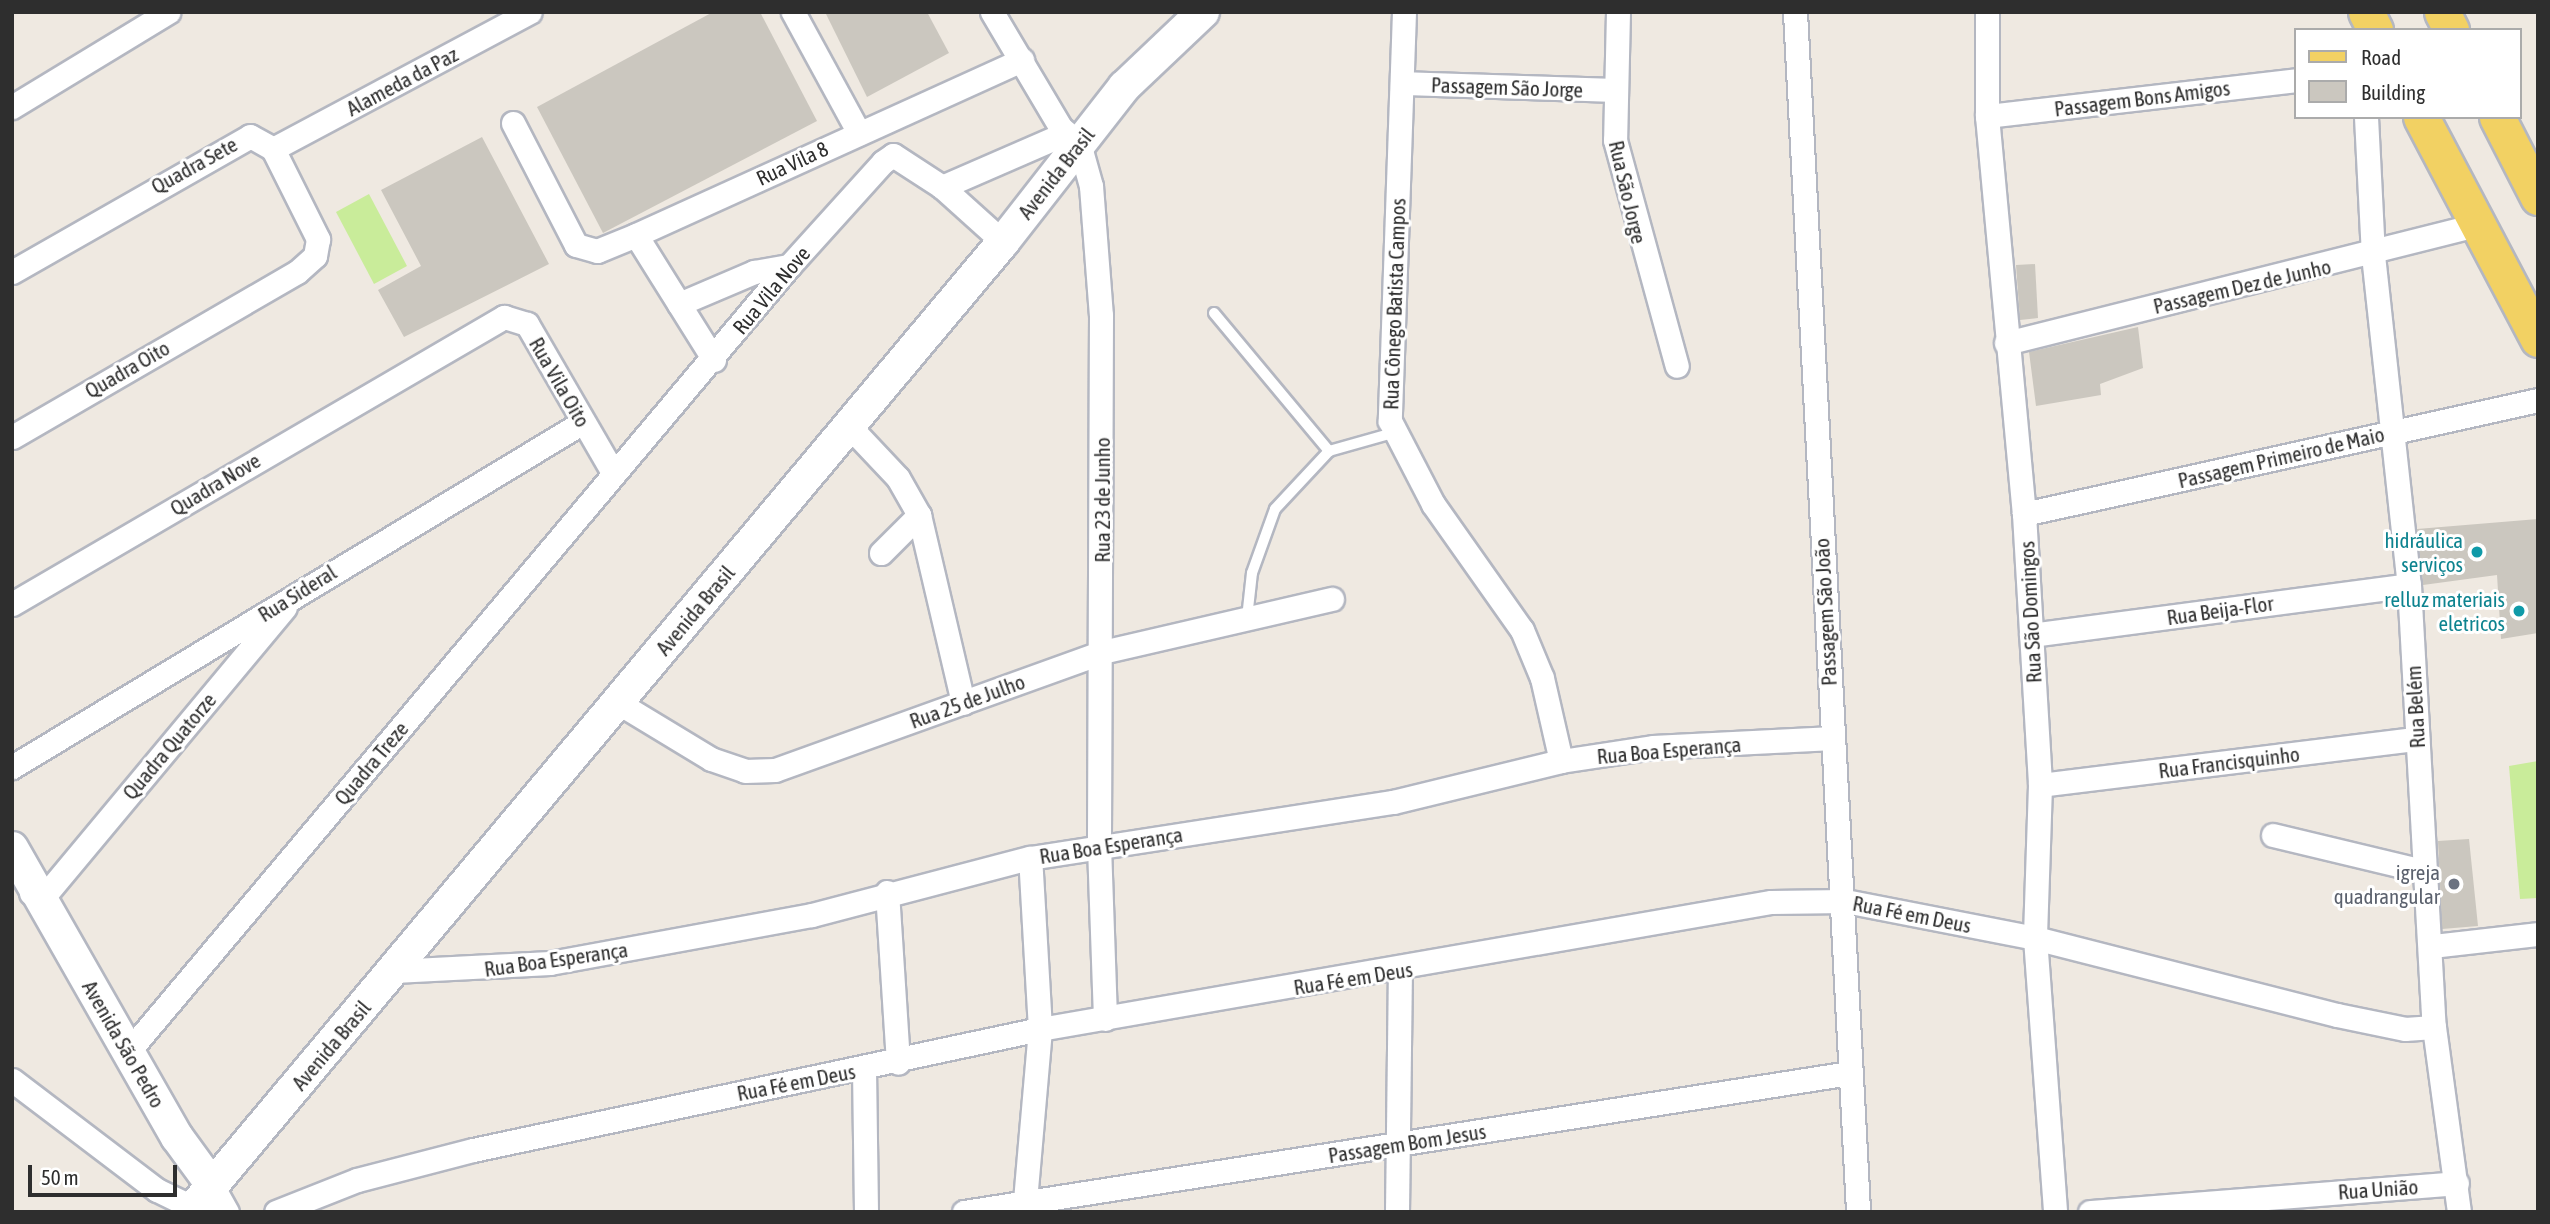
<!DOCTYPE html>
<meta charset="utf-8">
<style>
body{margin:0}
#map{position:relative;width:2550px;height:1224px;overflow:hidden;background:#efe9e1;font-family:"Asap Condensed",sans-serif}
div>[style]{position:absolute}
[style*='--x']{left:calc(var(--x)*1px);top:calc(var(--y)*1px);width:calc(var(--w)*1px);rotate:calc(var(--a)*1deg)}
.pitch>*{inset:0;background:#c9ec9a}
.building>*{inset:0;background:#cbc7bf}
.roads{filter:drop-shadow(2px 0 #b4b7c1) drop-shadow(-2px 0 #b4b7c1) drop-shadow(0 2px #b4b7c1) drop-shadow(0 -2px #b4b7c1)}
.lane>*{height:10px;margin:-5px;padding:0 5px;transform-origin:5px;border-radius:5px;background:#fff}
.street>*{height:23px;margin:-11.5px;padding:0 11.5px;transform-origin:11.5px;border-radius:11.5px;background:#fff}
.secondary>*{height:32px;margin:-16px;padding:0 16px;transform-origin:16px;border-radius:16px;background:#fff}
.primary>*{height:35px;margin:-17.5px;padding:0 17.5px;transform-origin:17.5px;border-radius:17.5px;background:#f2d163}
.dots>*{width:19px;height:19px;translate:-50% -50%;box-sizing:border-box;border:4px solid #fff;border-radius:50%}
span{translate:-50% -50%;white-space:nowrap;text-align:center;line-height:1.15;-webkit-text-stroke:6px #fff;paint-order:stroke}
.street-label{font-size:21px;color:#2e2e2e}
.culture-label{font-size:21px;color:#0d838f}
.right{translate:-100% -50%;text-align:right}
.worship-label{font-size:21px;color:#5b616d}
.frame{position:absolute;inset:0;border:14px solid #2e2e2e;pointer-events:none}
.legend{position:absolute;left:2294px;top:28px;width:228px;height:91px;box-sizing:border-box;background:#fff;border:2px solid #ababab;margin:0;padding:9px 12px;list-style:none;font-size:21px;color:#2e2e2e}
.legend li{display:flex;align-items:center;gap:14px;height:35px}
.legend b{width:35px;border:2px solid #ababab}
.scale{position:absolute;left:28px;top:1165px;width:149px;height:32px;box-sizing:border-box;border:4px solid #2e2e2e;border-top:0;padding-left:9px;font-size:21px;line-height:24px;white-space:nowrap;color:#2e2e2e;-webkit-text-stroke:5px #fff;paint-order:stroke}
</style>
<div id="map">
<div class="pitch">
<i style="clip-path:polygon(369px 194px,407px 266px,374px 284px,336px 212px)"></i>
<i style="clip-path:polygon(2538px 761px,2538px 898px,2520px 899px,2509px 766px)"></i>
</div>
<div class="building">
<i style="clip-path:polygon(713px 12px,760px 12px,817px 121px,603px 233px,537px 107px)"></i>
<i style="clip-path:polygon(825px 12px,927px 12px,949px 53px,867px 97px)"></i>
<i style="clip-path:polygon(482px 137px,549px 264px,404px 337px,378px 290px,421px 266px,381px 190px)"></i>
<i style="clip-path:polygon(2035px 264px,2038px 318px,2020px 320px,2016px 265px)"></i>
<i style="clip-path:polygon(2138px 327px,2143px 368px,2100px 384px,2101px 395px,2036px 406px,2029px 352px)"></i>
<i style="clip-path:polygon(2538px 519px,2538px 633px,2501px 639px,2497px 575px,2423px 585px,2417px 529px)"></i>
<i style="clip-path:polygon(2469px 839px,2478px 926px,2442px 929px,2438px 841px)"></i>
</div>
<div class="roads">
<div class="lane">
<i style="--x:1214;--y:313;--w:180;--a:50.2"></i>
<i style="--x:1329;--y:451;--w:70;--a:-15.8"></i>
<i style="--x:1247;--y:618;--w:45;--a:-83.7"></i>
<i style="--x:1252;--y:573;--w:68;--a:-70.2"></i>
<i style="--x:1275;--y:509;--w:79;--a:-47"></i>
</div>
<div class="street">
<i style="--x:793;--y:12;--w:138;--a:61.4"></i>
<i style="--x:992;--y:12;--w:135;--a:59.3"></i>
<i style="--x:1061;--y:128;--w:23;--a:40"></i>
<i style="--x:1079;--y:143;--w:45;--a:74.4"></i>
<i style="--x:1091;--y:186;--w:129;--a:85.6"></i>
<i style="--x:1101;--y:315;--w:531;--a:90.22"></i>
<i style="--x:1099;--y:846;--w:173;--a:88"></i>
<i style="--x:1404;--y:12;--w:409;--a:92"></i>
<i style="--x:1390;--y:421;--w:93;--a:62.6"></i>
<i style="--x:1433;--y:504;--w:154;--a:54.8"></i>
<i style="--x:1522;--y:630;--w:52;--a:67.4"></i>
<i style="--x:1542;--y:678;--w:85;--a:77.1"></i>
<i style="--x:1618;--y:12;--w:128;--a:91.3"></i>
<i style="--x:1615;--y:140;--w:234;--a:74.7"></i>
<i style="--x:1795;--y:12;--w:1202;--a:86.99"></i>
<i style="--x:1987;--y:12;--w:104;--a:90"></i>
<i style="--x:1987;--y:116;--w:400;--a:84.7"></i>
<i style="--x:2024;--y:514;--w:271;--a:86.6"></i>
<i style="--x:2040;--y:785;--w:153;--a:91.9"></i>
<i style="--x:2035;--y:938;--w:275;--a:85.8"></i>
<i style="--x:1402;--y:83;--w:210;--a:1.9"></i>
<i style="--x:12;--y:107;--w:183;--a:-31.3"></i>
<i style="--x:1987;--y:116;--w:311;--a:-6.6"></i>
<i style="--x:2366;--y:117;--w:138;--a:87.1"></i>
<i style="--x:2373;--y:255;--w:332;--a:83.8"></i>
<i style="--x:2409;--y:585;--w:443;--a:86.8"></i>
<i style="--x:2434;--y:1027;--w:187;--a:82.3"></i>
<i style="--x:513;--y:123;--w:137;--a:62.7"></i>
<i style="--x:576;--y:245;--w:22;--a:16"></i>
<i style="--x:597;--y:251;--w:42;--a:-22.3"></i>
<i style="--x:273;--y:149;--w:291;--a:-28.1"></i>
<i style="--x:942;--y:187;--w:82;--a:42"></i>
<i style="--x:12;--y:272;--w:274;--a:-29.7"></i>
<i style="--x:250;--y:136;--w:26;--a:29"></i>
<i style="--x:273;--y:149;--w:101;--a:63.4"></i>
<i style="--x:318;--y:239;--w:17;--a:100"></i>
<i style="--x:315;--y:256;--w:24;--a:138"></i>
<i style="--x:297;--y:272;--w:329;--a:149.9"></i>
<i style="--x:679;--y:304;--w:82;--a:-23.1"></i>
<i style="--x:754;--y:272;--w:36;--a:-10"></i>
<i style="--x:2006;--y:343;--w:486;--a:-14.1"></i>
<i style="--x:714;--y:360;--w:147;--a:-122"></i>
<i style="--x:636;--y:235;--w:424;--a:-24.4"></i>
<i style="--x:849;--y:426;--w:71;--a:46.7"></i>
<i style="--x:898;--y:478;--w:43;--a:60.4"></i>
<i style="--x:919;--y:515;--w:193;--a:76.8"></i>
<i style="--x:2024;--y:514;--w:526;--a:-12.51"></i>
<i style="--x:881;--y:553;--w:54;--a:-45"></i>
<i style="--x:12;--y:604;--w:570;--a:-30.26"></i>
<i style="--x:504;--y:317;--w:24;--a:17"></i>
<i style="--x:527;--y:324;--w:173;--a:59.9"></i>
<i style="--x:2031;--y:635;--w:381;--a:-7.5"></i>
<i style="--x:617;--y:702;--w:110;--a:31.2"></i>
<i style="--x:711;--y:759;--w:36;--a:19"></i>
<i style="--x:745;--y:771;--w:30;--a:-2"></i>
<i style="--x:775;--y:770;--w:348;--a:-19.8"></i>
<i style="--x:1102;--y:652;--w:236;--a:-13"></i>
<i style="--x:12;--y:767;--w:667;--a:-31.14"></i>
<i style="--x:2040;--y:785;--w:380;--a:-7"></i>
<i style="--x:2273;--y:835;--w:154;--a:13.5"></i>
<i style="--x:887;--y:892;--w:171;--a:86.3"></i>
<i style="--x:31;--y:893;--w:12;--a:35"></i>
<i style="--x:41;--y:900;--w:381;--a:-50.2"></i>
<i style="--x:2432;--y:946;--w:107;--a:-6.5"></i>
<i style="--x:394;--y:971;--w:156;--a:-2.9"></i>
<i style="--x:550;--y:963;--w:266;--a:-10.4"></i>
<i style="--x:812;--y:915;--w:225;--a:-14.7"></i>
<i style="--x:1030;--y:858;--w:367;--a:-8.8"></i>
<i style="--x:1393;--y:802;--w:173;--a:-13.7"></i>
<i style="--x:1561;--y:761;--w:94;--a:-8.6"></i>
<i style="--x:1654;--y:747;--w:178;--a:-2.9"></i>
<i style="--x:128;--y:1052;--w:1027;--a:-49.94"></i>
<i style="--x:789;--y:266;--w:140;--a:-47.9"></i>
<i style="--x:883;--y:162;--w:12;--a:-35"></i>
<i style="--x:893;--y:155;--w:59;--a:33.1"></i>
<i style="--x:942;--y:187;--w:135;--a:-23.5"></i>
<i style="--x:864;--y:1068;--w:144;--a:89.2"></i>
<i style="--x:12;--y:1080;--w:182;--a:37.2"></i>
<i style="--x:157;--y:1190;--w:41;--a:25.9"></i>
<i style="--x:212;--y:1185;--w:31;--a:61"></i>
<i style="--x:276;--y:1212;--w:87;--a:-21.6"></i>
<i style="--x:357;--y:1180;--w:120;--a:-14.5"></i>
<i style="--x:473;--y:1150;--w:580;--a:-12.05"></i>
<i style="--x:1040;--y:1029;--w:742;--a:-9.86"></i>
<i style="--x:1771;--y:902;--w:74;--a:-0.8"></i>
<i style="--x:1845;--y:901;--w:194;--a:11"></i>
<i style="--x:2035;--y:938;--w:312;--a:14.3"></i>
<i style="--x:2337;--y:1015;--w:69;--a:11.6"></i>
<i style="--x:2405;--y:1029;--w:29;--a:-4"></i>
<i style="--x:964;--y:1212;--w:897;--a:-8.92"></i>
<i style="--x:1024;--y:1212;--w:184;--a:-85"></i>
<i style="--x:1040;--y:1029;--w:171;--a:-93.3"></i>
<i style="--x:1397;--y:1212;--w:242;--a:-89.3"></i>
<i style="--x:2090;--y:1212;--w:368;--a:-4.5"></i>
</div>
<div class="secondary">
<i style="--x:12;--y:848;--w:333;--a:60.3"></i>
<i style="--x:177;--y:1137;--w:59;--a:53.9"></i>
<i style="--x:190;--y:1212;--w:1266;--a:-50.03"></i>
<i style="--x:1003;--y:242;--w:197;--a:-52"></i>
<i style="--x:1124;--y:87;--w:109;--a:-43.5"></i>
</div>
<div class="primary">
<i style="--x:2366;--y:12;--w:20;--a:63"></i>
<i style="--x:2442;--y:12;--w:20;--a:63"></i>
<i style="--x:2421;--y:117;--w:251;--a:62.2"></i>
<i style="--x:2497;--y:117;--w:90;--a:62.9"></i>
</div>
</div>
<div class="dots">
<i style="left:2477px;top:552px;background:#0f9aa8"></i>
<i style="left:2519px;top:611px;background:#0f9aa8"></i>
<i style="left:2454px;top:884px;background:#6b7280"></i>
</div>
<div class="street-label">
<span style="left:402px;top:81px;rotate:-28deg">Alameda da Paz</span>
<span style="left:1507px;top:87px;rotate:2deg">Passagem São Jorge</span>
<span style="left:2142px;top:98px;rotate:-7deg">Passagem Bons Amigos</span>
<span style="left:792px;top:163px;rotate:-25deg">Rua Vila 8</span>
<span style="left:194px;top:165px;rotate:-29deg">Quadra Sete</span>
<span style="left:1056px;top:173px;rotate:-52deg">Avenida Brasil</span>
<span style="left:1628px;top:192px;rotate:77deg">Rua São Jorge</span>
<span style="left:2242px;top:286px;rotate:-13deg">Passagem Dez de Junho</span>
<span style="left:771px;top:290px;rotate:-50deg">Rua Vila Nove</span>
<span style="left:1394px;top:304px;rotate:-88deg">Rua Cônego Batista Campos</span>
<span style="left:127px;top:369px;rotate:-30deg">Quadra Oito</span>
<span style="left:560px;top:382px;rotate:60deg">Rua Vila Oito</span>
<span style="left:2281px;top:457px;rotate:-13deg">Passagem Primeiro de Maio</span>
<span style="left:215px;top:484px;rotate:-31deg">Quadra Nove</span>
<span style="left:1102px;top:500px;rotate:-90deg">Rua 23 de Junho</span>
<span style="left:297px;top:593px;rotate:-32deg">Rua Sideral</span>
<span style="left:695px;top:610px;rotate:-50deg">Avenida Brasil</span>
<span style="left:2220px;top:610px;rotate:-8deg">Rua Beija-Flor</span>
<span style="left:1825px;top:612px;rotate:-93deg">Passagem São João</span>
<span style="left:2030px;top:612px;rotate:-93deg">Rua São Domingos</span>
<span style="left:967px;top:701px;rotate:-20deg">Rua 25 de Julho</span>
<span style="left:2415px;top:707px;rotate:-93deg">Rua Belém</span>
<span style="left:169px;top:746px;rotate:-50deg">Quadra Quatorze</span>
<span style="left:1669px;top:750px;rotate:-5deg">Rua Boa Esperança</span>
<span style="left:2229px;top:762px;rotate:-7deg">Rua Francisquinho</span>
<span style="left:371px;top:763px;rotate:-50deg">Quadra Treze</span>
<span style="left:1111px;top:845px;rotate:-9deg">Rua Boa Esperança</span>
<span style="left:1912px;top:914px;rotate:11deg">Rua Fé em Deus</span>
<span style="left:556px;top:959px;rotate:-8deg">Rua Boa Esperança</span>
<span style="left:1353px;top:978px;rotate:-9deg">Rua Fé em Deus</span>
<span style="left:124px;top:1044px;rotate:60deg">Avenida São Pedro</span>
<span style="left:331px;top:1045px;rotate:-50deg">Avenida Brasil</span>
<span style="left:796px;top:1082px;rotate:-11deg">Rua Fé em Deus</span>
<span style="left:1407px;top:1143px;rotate:-9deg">Passagem Bom Jesus</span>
<span style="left:2378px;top:1189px;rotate:-4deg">Rua União</span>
</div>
<div class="culture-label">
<span class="right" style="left:2463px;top:552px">hidráulica<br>serviços</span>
<span class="right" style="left:2505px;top:611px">relluz materiais<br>eletricos</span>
</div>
<div class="worship-label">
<span class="right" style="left:2440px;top:884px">igreja<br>quadrangular</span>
</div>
<div class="frame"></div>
<ul class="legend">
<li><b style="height:9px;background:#f2d163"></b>Road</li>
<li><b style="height:19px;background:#cbc7bf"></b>Building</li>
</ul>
<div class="scale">50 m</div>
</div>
